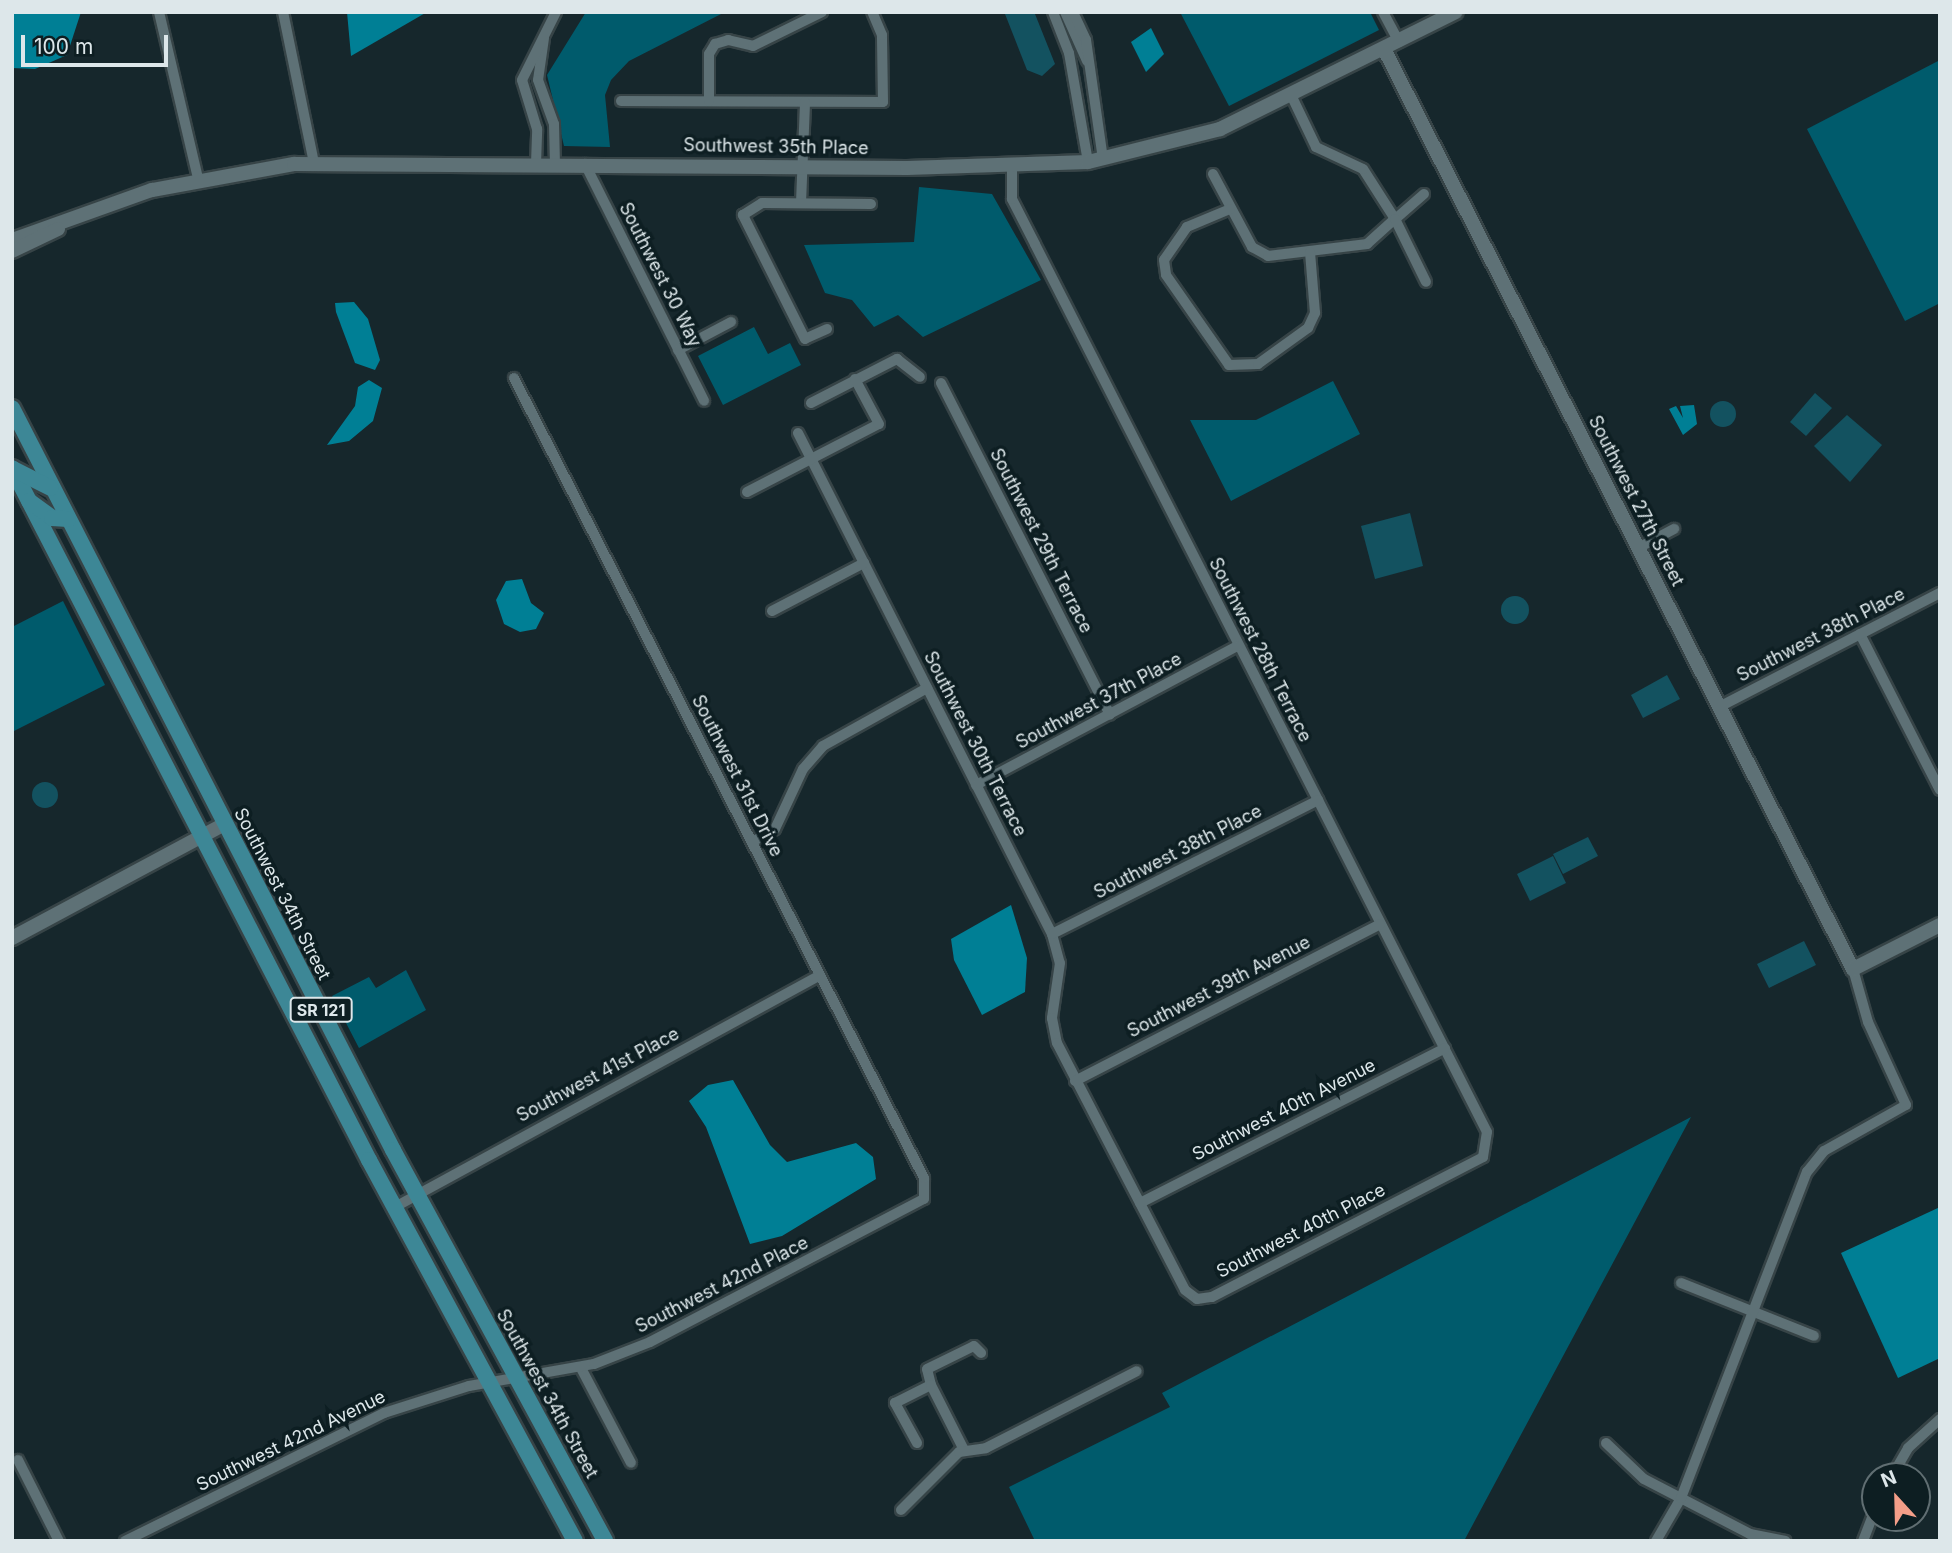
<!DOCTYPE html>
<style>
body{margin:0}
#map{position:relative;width:1952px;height:1553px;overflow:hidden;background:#16272c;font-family:Inter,sans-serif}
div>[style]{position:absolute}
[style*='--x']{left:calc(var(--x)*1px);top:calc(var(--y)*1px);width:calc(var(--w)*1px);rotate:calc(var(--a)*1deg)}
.green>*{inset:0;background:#135260}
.round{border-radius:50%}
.forest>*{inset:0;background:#005b6c}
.water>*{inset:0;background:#007f95}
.roads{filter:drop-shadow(2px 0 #374447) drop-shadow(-2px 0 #374447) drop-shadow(0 2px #374447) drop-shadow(0 -2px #374447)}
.street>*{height:10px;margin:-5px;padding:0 5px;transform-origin:5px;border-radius:5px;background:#5e7176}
.secondary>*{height:14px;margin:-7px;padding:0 7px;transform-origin:7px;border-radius:7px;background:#5e7176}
.primary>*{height:16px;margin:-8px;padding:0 8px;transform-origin:8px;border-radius:8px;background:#3d8796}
span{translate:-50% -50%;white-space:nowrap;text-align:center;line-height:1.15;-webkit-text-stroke:7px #0d1e22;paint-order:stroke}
.shield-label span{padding:2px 5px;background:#0d1e22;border:2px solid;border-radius:5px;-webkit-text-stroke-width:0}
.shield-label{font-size:16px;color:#dde7ea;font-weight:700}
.street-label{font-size:18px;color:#dde7ea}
.frame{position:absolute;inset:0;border:14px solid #dde7ea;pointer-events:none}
.north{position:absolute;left:1861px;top:1462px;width:70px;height:70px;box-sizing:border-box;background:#0d1e22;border:2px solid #606e72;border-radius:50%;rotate:338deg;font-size:19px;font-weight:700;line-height:28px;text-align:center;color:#dde7ea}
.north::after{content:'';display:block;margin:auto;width:24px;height:32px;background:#f49e88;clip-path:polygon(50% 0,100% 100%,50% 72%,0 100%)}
.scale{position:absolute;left:21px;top:35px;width:147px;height:32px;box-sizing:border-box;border:4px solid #dde7ea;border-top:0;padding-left:9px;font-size:21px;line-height:24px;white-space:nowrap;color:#dde7ea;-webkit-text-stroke:5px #0d1e22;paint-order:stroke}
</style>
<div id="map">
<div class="green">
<i style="clip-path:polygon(1005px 14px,1035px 14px,1055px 64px,1042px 76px,1027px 70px)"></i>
<i style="clip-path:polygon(1815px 393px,1832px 408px,1806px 436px,1790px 422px)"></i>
<i class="round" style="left:1710px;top:401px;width:26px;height:26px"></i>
<i style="clip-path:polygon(1847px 415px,1882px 445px,1850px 482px,1814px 446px)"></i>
<i style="clip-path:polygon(1410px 513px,1423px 566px,1375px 579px,1361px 526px)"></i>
<i class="round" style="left:1501px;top:596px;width:28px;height:28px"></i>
<i style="clip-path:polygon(1667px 675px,1680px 699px,1643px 718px,1631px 695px)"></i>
<i class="round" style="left:32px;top:782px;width:26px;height:26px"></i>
<i style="clip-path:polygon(1588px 837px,1598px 856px,1563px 874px,1553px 854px)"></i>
<i style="clip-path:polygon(1553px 856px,1566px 883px,1530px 901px,1517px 874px)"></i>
<i style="clip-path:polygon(1804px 941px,1816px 965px,1769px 988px,1757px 964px)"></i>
</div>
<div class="forest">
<i style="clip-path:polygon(586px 12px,725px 12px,629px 61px,611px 80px,605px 95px,610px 147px,564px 146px,547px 75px)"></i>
<i style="clip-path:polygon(1180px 12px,1370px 12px,1379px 30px,1229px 106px)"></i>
<i style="clip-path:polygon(1940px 60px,1940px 303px,1905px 321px,1807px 129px)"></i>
<i style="clip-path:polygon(919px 187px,992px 194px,1041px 280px,923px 337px,898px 315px,874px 327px,852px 300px,825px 293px,804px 245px,914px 242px)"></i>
<i style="clip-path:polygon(754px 327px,768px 354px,790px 343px,801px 365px,723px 405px,698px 356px)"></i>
<i style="clip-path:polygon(1333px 381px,1360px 434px,1231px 501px,1190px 420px,1256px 420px)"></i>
<i style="clip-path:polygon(63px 601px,105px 685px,12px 732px,12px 627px)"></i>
<i style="clip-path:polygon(406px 970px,426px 1010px,359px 1048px,332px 996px,369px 977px,376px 988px)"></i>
<i style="clip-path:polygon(1691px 1117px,1464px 1541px,1035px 1541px,1009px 1487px,1170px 1407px,1162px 1393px)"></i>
</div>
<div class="water">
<i style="clip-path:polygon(12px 12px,81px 12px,67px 55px,35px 69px,12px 68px)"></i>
<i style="clip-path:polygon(347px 12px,427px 12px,351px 56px)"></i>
<i style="clip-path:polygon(1151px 28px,1164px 54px,1146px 72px,1131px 42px)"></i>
<i style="clip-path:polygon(354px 302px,368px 319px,380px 360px,375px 370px,355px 363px,336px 312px,335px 303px)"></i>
<i style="clip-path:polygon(369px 380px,382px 388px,373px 421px,349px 441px,327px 445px,355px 406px,358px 387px)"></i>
<i style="clip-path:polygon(1694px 405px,1697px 424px,1683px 435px,1669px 409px,1676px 406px,1683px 418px,1680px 406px)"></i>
<i style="clip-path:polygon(522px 579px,531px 603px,544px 613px,536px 629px,520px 632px,504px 624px,496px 600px,506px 581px)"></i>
<i style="clip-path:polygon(1011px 905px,1027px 958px,1025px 992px,982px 1015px,954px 960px,951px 939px)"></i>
<i style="clip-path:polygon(733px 1080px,770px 1145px,787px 1162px,856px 1143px,873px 1157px,876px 1179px,782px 1236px,750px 1244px,706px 1127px,689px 1101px,708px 1085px)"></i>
<i style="clip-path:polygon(1940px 1207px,1940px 1358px,1898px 1378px,1841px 1253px)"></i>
</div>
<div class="roads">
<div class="street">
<i style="--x:159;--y:12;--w:171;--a:76.8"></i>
<i style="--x:283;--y:12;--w:154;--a:78.4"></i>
<i style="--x:1053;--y:12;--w:44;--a:68.7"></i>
<i style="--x:1069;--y:53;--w:111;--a:80.1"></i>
<i style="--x:1065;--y:12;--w:54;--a:65.8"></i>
<i style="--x:1073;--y:12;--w:31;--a:65"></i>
<i style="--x:1086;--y:40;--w:120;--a:81.9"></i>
<i style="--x:1383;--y:12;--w:34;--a:62"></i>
<i style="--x:544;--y:38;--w:42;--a:98.1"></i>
<i style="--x:538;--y:80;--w:47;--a:70"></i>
<i style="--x:554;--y:124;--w:40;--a:88.6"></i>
<i style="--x:621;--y:101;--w:262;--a:0.2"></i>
<i style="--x:883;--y:102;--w:67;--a:-90.9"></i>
<i style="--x:882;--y:35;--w:25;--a:-113"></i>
<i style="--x:709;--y:101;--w:47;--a:-90"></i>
<i style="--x:709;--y:54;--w:12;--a:-59"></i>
<i style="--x:715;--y:44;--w:14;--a:-17"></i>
<i style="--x:728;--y:40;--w:26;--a:13"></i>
<i style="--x:753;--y:46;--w:77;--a:-26.2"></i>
<i style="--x:536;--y:164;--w:35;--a:-88"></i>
<i style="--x:537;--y:129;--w:51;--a:-107"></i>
<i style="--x:522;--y:80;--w:76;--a:-63.4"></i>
<i style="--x:585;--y:164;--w:265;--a:63.3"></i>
<i style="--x:1213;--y:174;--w:83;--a:61.9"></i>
<i style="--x:1252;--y:247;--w:18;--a:29"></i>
<i style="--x:1268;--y:256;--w:100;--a:-6.9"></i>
<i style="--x:1367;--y:244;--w:38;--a:-42"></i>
<i style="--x:1395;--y:219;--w:59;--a:-122.6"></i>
<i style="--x:1363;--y:169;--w:52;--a:-154.9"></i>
<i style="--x:1316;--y:147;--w:55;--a:-115.6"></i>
<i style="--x:1424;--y:194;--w:38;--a:139"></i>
<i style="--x:1395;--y:219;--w:70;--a:63.8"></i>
<i style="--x:801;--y:203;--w:101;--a:-87.7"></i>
<i style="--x:1230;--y:209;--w:47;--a:157.3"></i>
<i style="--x:1187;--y:227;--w:40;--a:124.9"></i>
<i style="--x:1164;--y:260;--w:15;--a:82"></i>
<i style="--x:1166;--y:275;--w:110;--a:55"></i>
<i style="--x:1229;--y:365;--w:29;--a:-2"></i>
<i style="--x:1258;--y:364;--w:62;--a:-35.8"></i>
<i style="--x:1308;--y:328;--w:17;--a:-65"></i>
<i style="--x:1315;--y:313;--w:61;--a:-94.7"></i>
<i style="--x:827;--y:329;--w:24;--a:156"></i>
<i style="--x:805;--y:339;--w:139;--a:-116.6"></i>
<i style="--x:743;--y:215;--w:22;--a:-32"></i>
<i style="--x:762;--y:203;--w:109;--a:0.5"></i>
<i style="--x:678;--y:350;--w:60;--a:-27.8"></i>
<i style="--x:941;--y:383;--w:372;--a:63"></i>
<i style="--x:811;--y:403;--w:97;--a:-27.1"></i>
<i style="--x:897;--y:359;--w:29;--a:38"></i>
<i style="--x:798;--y:433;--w:562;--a:63.12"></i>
<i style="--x:1052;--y:934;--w:30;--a:75"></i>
<i style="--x:1060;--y:963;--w:56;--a:98.3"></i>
<i style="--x:1052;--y:1018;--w:25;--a:79"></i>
<i style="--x:1057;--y:1043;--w:278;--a:62.6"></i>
<i style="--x:1185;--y:1290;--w:15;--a:37"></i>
<i style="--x:1197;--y:1299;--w:15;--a:-8"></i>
<i style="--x:1212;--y:1297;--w:305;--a:-27.3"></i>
<i style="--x:1483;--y:1157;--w:25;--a:-81"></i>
<i style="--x:1487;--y:1132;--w:996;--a:-116.98"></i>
<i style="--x:1035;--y:244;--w:51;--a:-117.1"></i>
<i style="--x:1012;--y:199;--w:31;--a:-90"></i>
<i style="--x:747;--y:492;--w:148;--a:-27.3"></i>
<i style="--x:879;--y:424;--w:51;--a:-118.1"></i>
<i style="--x:1638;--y:548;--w:41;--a:-27.8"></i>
<i style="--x:772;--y:611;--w:104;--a:-27.6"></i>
<i style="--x:1860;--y:634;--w:175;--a:62.9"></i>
<i style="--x:1719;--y:707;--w:249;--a:-27.3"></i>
<i style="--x:976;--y:785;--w:296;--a:-28"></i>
<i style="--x:752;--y:842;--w:26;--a:-29"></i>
<i style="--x:775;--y:829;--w:66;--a:-65"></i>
<i style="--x:803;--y:769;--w:30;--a:-49"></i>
<i style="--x:823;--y:746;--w:119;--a:-29.1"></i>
<i style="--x:1052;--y:934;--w:298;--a:-26.7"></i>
<i style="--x:1075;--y:1081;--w:343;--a:-27.2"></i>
<i style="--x:1140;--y:1203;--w:342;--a:-26.9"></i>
<i style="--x:395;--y:1207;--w:484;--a:-28.6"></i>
<i style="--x:1681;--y:1283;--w:143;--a:21.7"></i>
<i style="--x:581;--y:1368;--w:107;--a:62.2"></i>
<i style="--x:931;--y:1385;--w:16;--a:-104"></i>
<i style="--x:927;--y:1369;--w:52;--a:-26.1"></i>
<i style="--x:974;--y:1346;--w:10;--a:45"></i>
<i style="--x:917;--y:1443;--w:46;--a:-118.8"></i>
<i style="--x:895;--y:1403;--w:40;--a:-26.6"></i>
<i style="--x:931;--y:1385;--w:73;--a:63.1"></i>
<i style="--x:1606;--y:1443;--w:52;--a:43.5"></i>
<i style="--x:1644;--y:1479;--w:119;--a:27.4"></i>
<i style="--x:1750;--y:1534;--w:36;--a:11"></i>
<i style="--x:18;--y:1460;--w:91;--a:63.2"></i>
<i style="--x:1892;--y:1476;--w:32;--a:-60"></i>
<i style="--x:1908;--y:1448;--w:43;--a:-42.2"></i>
<i style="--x:901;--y:1510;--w:82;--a:-45"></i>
<i style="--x:959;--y:1452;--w:27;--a:-8"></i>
<i style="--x:986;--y:1448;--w:169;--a:-27"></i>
<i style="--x:125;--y:1541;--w:289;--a:-26.3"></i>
<i style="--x:384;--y:1413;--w:89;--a:-17.6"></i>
<i style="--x:469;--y:1386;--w:127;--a:-10"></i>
<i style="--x:594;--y:1364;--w:60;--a:-21.4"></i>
<i style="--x:650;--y:1342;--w:309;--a:-27.6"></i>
<i style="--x:924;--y:1199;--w:21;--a:-90"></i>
<i style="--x:924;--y:1178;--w:899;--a:-117.14"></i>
<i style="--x:1656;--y:1541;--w:50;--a:-59.8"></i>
<i style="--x:1681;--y:1498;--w:350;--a:-68.9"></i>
<i style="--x:1807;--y:1172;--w:27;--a:-51"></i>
<i style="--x:1824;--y:1151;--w:94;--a:-29.3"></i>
<i style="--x:1906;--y:1105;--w:91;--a:-114.6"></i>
<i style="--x:1868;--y:1022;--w:55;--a:-105.8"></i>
<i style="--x:1863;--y:1541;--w:33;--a:-69"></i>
</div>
<div class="secondary">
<i style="--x:1384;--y:49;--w:1033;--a:62.99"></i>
<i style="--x:1853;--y:969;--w:97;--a:-26.8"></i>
<i style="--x:12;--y:240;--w:149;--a:-19.7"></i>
<i style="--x:152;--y:190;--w:144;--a:-10.4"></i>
<i style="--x:294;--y:164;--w:613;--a:0.37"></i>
<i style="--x:907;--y:168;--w:181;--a:-1.9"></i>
<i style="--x:1088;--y:162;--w:136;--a:-14"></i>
<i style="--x:1220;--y:129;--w:263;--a:-26.4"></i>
<i style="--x:12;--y:251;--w:51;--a:-25.6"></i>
<i style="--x:12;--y:938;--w:242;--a:-28.2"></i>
</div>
<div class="primary">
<i style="--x:12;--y:408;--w:834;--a:62.82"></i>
<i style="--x:393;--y:1150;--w:445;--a:61.5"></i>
<i style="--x:12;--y:468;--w:779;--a:62.71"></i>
<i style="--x:369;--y:1160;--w:433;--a:61.6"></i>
<i style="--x:13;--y:469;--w:42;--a:26.6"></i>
<i style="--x:29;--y:501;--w:29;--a:36"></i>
<i style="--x:52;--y:518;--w:16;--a:4"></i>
</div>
</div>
<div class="shield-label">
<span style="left:321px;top:1010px">SR 121</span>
</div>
<div class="street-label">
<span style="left:776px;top:147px;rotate:1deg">Southwest 35th Place</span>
<span style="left:660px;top:275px;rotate:63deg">Southwest 30 Way</span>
<span style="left:1636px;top:501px;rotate:63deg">Southwest 27th Street</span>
<span style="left:1041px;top:541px;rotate:63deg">Southwest 29th Terrace</span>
<span style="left:1821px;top:635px;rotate:-27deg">Southwest 38th Place</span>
<span style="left:1260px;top:650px;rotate:63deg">Southwest 28th Terrace</span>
<span style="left:1099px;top:701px;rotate:-28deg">Southwest 37th Place</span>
<span style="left:975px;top:744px;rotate:63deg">Southwest 30th Terrace</span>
<span style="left:737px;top:776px;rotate:63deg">Southwest 31st Drive</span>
<span style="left:1178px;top:852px;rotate:-27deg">Southwest 38th Place</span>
<span style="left:282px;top:894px;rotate:63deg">Southwest 34th Street</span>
<span style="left:1219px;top:987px;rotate:-27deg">Southwest 39th Avenue</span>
<span style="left:598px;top:1075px;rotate:-28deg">Southwest 41st Place</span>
<span style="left:1284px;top:1110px;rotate:-27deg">Southwest 40th Avenue</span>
<span style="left:1301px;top:1231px;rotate:-27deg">Southwest 40th Place</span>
<span style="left:722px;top:1285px;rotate:-27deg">Southwest 42nd Place</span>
<span style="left:547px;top:1394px;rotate:61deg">Southwest 34th Street</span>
<span style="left:291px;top:1441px;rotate:-26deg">Southwest 42nd Avenue</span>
</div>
<div class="frame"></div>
<div class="north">N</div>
<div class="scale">100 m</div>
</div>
